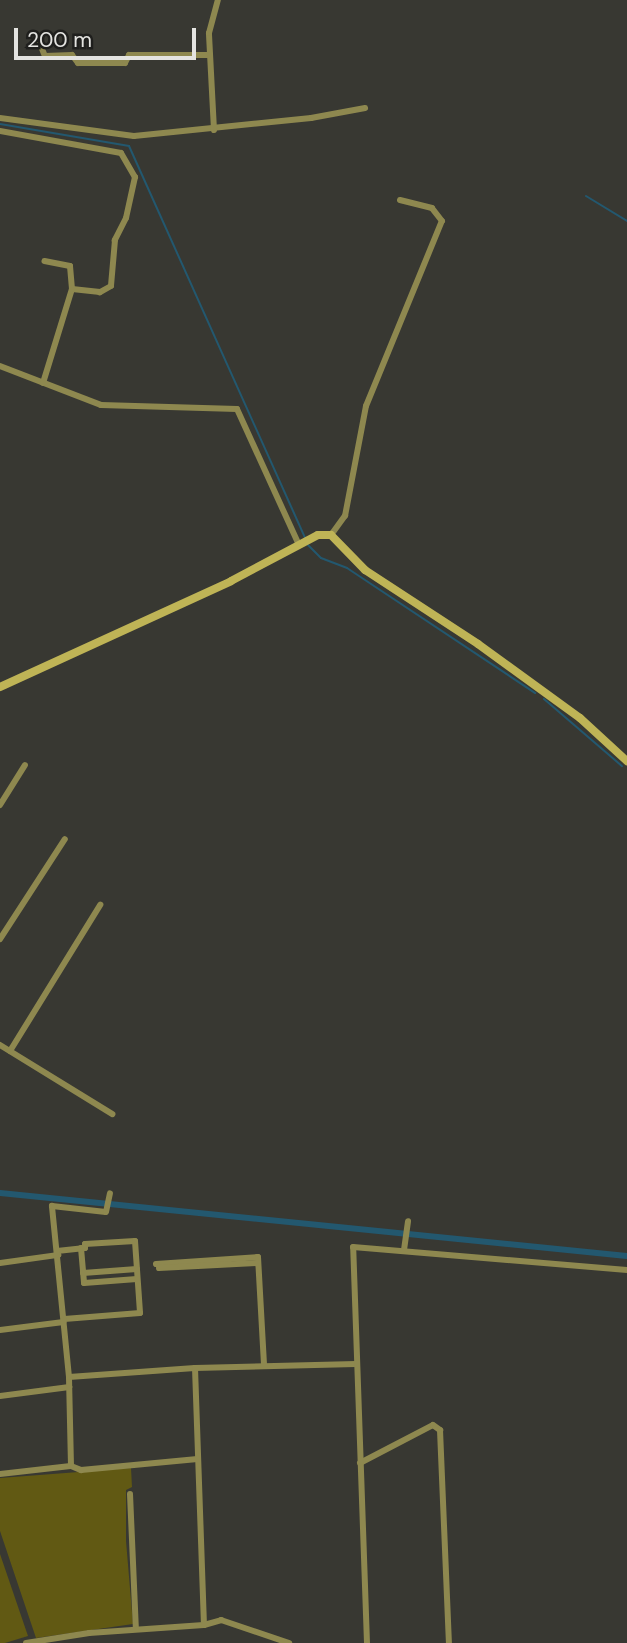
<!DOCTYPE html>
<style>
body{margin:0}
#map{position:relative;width:627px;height:1643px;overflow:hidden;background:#383832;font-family:"DM Sans",sans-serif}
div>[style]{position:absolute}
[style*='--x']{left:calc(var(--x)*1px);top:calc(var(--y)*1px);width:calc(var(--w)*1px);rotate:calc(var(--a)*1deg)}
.green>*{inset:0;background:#615913}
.stream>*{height:2px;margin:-1px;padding:0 1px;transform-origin:1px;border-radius:1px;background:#23586f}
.canal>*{height:6px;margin:-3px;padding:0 3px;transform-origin:3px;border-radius:3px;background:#23586f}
.street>*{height:6px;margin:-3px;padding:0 3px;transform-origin:3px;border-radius:3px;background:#8e884f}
.secondary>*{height:8px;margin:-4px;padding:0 4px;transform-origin:4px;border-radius:4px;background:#bfb456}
span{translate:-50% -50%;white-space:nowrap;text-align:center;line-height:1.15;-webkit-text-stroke:7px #1f1f1d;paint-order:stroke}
.scale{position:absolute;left:14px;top:28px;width:182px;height:32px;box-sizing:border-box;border:4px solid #e4e4e1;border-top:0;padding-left:9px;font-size:21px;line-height:24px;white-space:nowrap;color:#e4e4e1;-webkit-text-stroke:5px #1f1f1d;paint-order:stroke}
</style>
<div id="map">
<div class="green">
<i style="clip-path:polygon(131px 1468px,132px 1487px,126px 1490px,126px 1541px,133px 1624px,36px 1638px,0 1531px,0 1478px)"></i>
<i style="clip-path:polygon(0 1554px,28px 1636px,5px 1643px,0 1643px)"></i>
</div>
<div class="stream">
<i style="--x:0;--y:124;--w:131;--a:9.7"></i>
<i style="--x:129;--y:146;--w:432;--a:65.8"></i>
<i style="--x:586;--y:196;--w:48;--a:31.4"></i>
<i style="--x:308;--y:545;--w:18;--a:45"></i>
<i style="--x:321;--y:558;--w:28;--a:21"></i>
<i style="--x:347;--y:568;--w:226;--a:33.6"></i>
<i style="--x:544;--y:699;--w:103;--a:40.7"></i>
</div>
<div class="canal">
<i style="--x:0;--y:1193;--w:630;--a:5.74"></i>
</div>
<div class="street">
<i style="--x:38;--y:39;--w:18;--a:68"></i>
<i style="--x:45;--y:56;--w:27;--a:-2"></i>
<i style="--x:72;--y:55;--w:10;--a:53"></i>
<i style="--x:78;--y:63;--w:47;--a:0"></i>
<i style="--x:125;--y:63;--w:9;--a:-63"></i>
<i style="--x:129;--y:55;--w:81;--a:0"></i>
<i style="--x:0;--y:118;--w:135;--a:7.7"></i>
<i style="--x:134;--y:136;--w:178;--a:-5.8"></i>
<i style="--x:311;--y:118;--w:55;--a:-10.5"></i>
<i style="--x:214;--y:130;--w:97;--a:-93"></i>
<i style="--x:209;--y:33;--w:34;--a:-75"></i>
<i style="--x:0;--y:131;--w:123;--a:10.3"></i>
<i style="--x:121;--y:153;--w:28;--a:60"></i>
<i style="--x:135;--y:177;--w:42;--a:102.4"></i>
<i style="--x:126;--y:218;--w:25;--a:117"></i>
<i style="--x:115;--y:240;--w:46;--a:95"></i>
<i style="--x:111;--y:286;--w:13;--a:151"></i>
<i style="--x:100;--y:292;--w:28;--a:-174"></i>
<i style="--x:0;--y:366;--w:108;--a:21.1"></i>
<i style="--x:101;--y:405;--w:136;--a:1.7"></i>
<i style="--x:237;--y:409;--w:149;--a:65.5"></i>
<i style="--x:43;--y:383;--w:98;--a:-72.9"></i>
<i style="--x:72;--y:289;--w:23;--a:-95"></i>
<i style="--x:70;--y:266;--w:26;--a:-169"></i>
<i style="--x:331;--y:535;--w:24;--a:-54"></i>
<i style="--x:345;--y:516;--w:112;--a:-79.2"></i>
<i style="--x:366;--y:406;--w:200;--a:-67.7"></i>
<i style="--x:442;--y:221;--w:16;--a:-128"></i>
<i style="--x:432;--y:208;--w:33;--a:-166"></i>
<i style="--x:0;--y:805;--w:47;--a:-58"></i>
<i style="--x:0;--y:939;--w:119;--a:-57"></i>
<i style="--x:0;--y:1045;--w:132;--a:31.6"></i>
<i style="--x:10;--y:1051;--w:172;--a:-58.3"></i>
<i style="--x:81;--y:1248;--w:35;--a:85"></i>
<i style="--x:84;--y:1283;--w:53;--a:-4.3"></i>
<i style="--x:404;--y:1250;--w:29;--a:-82"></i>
<i style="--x:57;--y:1251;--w:28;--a:-6"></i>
<i style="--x:85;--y:1248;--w:4;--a:-90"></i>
<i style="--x:85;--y:1244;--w:50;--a:-3.4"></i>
<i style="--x:135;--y:1241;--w:72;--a:86"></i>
<i style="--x:140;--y:1313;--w:76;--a:175.5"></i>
<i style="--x:0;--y:1263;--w:59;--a:-7.9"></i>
<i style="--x:156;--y:1264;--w:102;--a:-3.9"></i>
<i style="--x:258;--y:1257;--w:109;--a:86.8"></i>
<i style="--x:159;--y:1268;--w:99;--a:-2.9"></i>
<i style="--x:83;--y:1273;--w:54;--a:-4.2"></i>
<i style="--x:0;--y:1330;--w:64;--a:-7.1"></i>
<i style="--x:195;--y:1368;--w:257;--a:88"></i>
<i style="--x:69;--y:1377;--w:126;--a:-4.1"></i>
<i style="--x:195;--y:1368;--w:161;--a:-1.4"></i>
<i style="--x:0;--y:1396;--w:70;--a:-7.4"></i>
<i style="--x:360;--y:1463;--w:82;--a:-27.5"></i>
<i style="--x:433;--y:1425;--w:9;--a:36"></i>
<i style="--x:440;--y:1430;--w:213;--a:87.6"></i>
<i style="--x:71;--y:1466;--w:89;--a:-91.3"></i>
<i style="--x:69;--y:1377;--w:172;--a:-95.7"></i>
<i style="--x:52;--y:1206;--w:54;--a:6.3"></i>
<i style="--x:106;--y:1212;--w:19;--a:-78"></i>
<i style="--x:0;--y:1474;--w:71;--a:-6.4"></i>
<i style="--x:71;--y:1466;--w:11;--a:22"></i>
<i style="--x:81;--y:1470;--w:117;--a:-5.4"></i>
<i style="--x:130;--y:1494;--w:135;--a:87.5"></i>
<i style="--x:26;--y:1643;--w:64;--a:-9"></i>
<i style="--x:89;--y:1633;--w:115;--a:-4"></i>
<i style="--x:204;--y:1625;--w:18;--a:-16"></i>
<i style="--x:221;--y:1620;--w:72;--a:18.7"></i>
<i style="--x:367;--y:1643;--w:396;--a:-92"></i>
<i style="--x:353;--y:1247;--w:275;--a:4.8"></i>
</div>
<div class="secondary">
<i style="--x:0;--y:687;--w:254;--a:-24.6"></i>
<i style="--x:231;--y:581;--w:98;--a:-27.9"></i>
<i style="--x:318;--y:535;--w:13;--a:0"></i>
<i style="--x:331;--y:535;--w:49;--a:45.8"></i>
<i style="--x:365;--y:570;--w:135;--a:33.2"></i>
<i style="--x:478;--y:644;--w:126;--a:36"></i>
<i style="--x:580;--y:718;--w:64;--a:42.5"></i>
</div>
<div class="scale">200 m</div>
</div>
